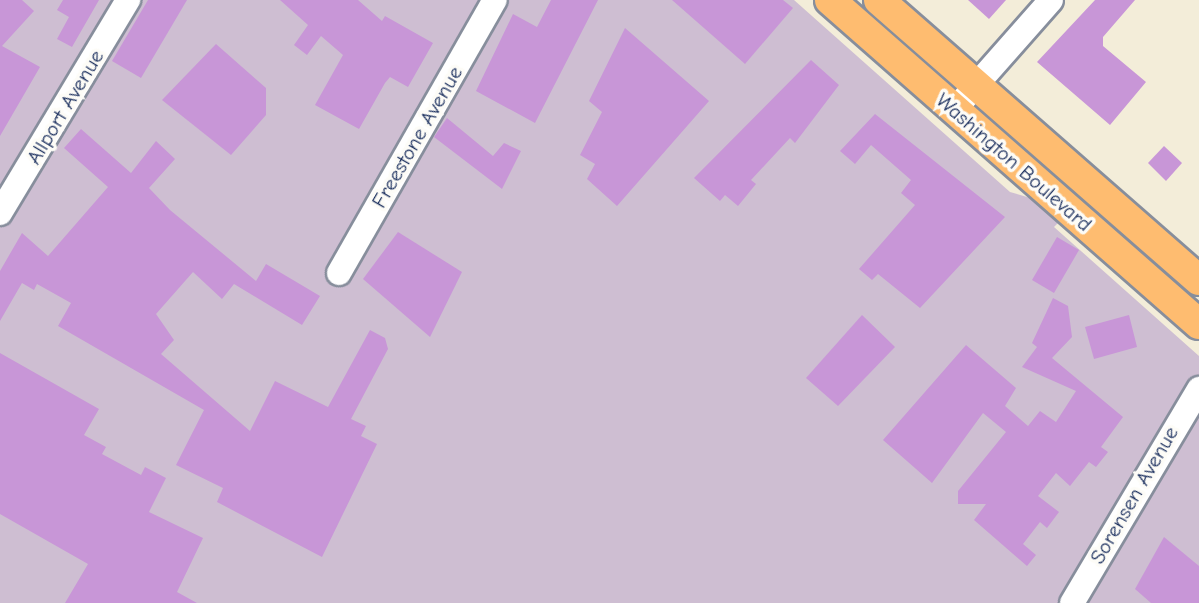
<!DOCTYPE html>
<style>
body{margin:0}
#map{position:relative;width:1199px;height:603px;overflow:hidden;background:#f3edd9;font-family:"Comic Neue",sans-serif}
div>[style]{position:absolute}
[style*='--x']{left:calc(var(--x)*1px);top:calc(var(--y)*1px);width:calc(var(--w)*1px);rotate:calc(var(--a)*1deg)}
.industrial>*{inset:0;background:#cebed2}
.building>*{inset:0;background:#c896d7}
.roads{filter:drop-shadow(2px 0 #878e9c) drop-shadow(-2px 0 #878e9c) drop-shadow(0 2px #878e9c) drop-shadow(0 -2px #878e9c)}
.minor>*{height:24px;margin:-12px;padding:0 12px;transform-origin:12px;border-radius:12px;background:#fff}
.major>*{height:30px;margin:-15px;padding:0 15px;transform-origin:15px;border-radius:15px;background:#febc70}
span{translate:-50% -50%;white-space:nowrap;text-align:center;line-height:1.15;-webkit-text-stroke:7px #fdfcf7;paint-order:stroke}
.street-label{font-size:21px;color:#1b2f5e}
</style>
<div id="map">
<div class="industrial">
<i style="clip-path:polygon(0 0,794px 0,1010px 192px,1071px 210px,1054px 227px,1199px 356px,1199px 603px,0 603px)"></i>
</div>
<div class="building">
<i style="clip-path:polygon(0 0,22px 0,34px 11px,2px 46px,40px 67px,0 136px)"></i>
<i style="clip-path:polygon(63px 0,99px 0,72px 47px,57px 39px,69px 17px,57px 10px)"></i>
<i style="clip-path:polygon(148px 0,187px 0,141px 78px,112px 61px)"></i>
<i style="clip-path:polygon(280px 0,358px 0,382px 21px,385px 16px,433px 43px,408px 87px,390px 77px,385px 83px,359px 129px,315px 105px,343px 55px,321px 36px,307px 55px,294px 45px,308px 25px)"></i>
<i style="clip-path:polygon(551px 0,598px 0,535px 123px,476px 91px,513px 14px,537px 27px)"></i>
<i style="clip-path:polygon(672px 0,783px 0,793px 8px,745px 64px)"></i>
<i style="clip-path:polygon(968px 0,1006px 0,989px 19px)"></i>
<i style="clip-path:polygon(1095px 0,1135px 0,1103px 37px,1103px 46px,1146px 82px,1110px 125px,1037px 62px)"></i>
<i style="clip-path:polygon(625px 28px,709px 101px,617px 206px,587px 179px,595px 164px,580px 155px,602px 112px,589px 101px)"></i>
<i style="clip-path:polygon(216px 44px,266px 88px,266px 115px,231px 155px,162px 100px)"></i>
<i style="clip-path:polygon(811px 60px,839px 85px,795px 143px,790px 138px,751px 180px,756px 184px,738px 206px,725px 195px,720px 201px,694px 178px)"></i>
<i style="clip-path:polygon(875px 114px,1005px 217px,920px 308px,878px 274px,872px 280px,859px 269px,915px 205px,901px 193px,911px 180px,871px 145px,855px 164px,840px 151px)"></i>
<i style="clip-path:polygon(447px 118px,493px 156px,504px 143px,521px 151px,502px 189px,434px 137px)"></i>
<i style="clip-path:polygon(81px 129px,131px 173px,156px 141px,175px 159px,149px 188px,170px 210px,256px 281px,266px 264px,320px 296px,302px 325px,234px 284px,222px 299px,193px 272px,156px 314px,174px 340px,161px 354px,250px 431px,275px 381px,328px 407px,370px 330px,385px 338px,388px 349px,351px 419px,366px 426px,361px 436px,377px 444px,322px 557px,217px 502px,223px 488px,176px 465px,204px 410px,58px 326px,71px 303px,37px 284px,34px 290px,22px 283px,0 321px,0 271px,22px 233px,48px 256px,108px 187px,64px 148px)"></i>
<i style="clip-path:polygon(1164px 146px,1182px 163px,1166px 181px,1148px 163px)"></i>
<i style="clip-path:polygon(398px 232px,462px 272px,430px 337px,363px 279px)"></i>
<i style="clip-path:polygon(1057px 237px,1079px 250px,1054px 293px,1032px 280px)"></i>
<i style="clip-path:polygon(1053px 298px,1068px 306px,1072px 337px,1052px 358px,1123px 417px,1101px 447px,1108px 452px,1096px 467px,1089px 462px,1070px 486px,1056px 473px,1038px 496px,1059px 512px,1047px 528px,1040px 522px,1023px 544px,1036px 555px,1027px 566px,974px 520px,986px 504px,958px 504px,958px 491px,1006px 432px,983px 413px,932px 483px,883px 440px,966px 345px,1016px 388px,1005px 406px,1028px 426px,1040px 411px,1056px 422px,1076px 391px,1022px 367px,1037px 347px,1032px 343px)"></i>
<i style="clip-path:polygon(862px 315px,895px 347px,838px 406px,806px 378px)"></i>
<i style="clip-path:polygon(1129px 315px,1137px 347px,1094px 359px,1085px 327px)"></i>
<i style="clip-path:polygon(0 353px,99px 409px,84px 435px,106px 447px,102px 454px,141px 475px,145px 467px,166px 478px,149px 512px,203px 538px,177px 592px,197px 603px,65px 603px,88px 564px,0 514px)"></i>
<i style="clip-path:polygon(1164px 537px,1199px 566px,1199px 603px,1151px 603px,1135px 589px)"></i>
</div>
<div class="roads">
<div class="minor">
<i style="--x:955;--y:109;--w:145;--a:-48.6"></i>
<i style="--x:0;--y:213;--w:249;--a:-59"></i>
<i style="--x:339;--y:273;--w:314;--a:-60.3"></i>
<i style="--x:1072;--y:603;--w:249;--a:-59.3"></i>
</div>
<div class="major">
<i style="--x:830;--y:0;--w:491;--a:41.3"></i>
<i style="--x:879;--y:0;--w:425;--a:41.2"></i>
</div>
</div>
<div class="street-label">
<span style="left:65px;top:107px;rotate:-59deg">Allport Avenue</span>
<span style="left:417px;top:137px;rotate:-60deg">Freestone Avenue</span>
<span style="left:1014px;top:162px;rotate:41deg">Washington Boulevard</span>
<span style="left:1134px;top:495px;rotate:-60deg">Sorensen Avenue</span>
</div>
</div>
